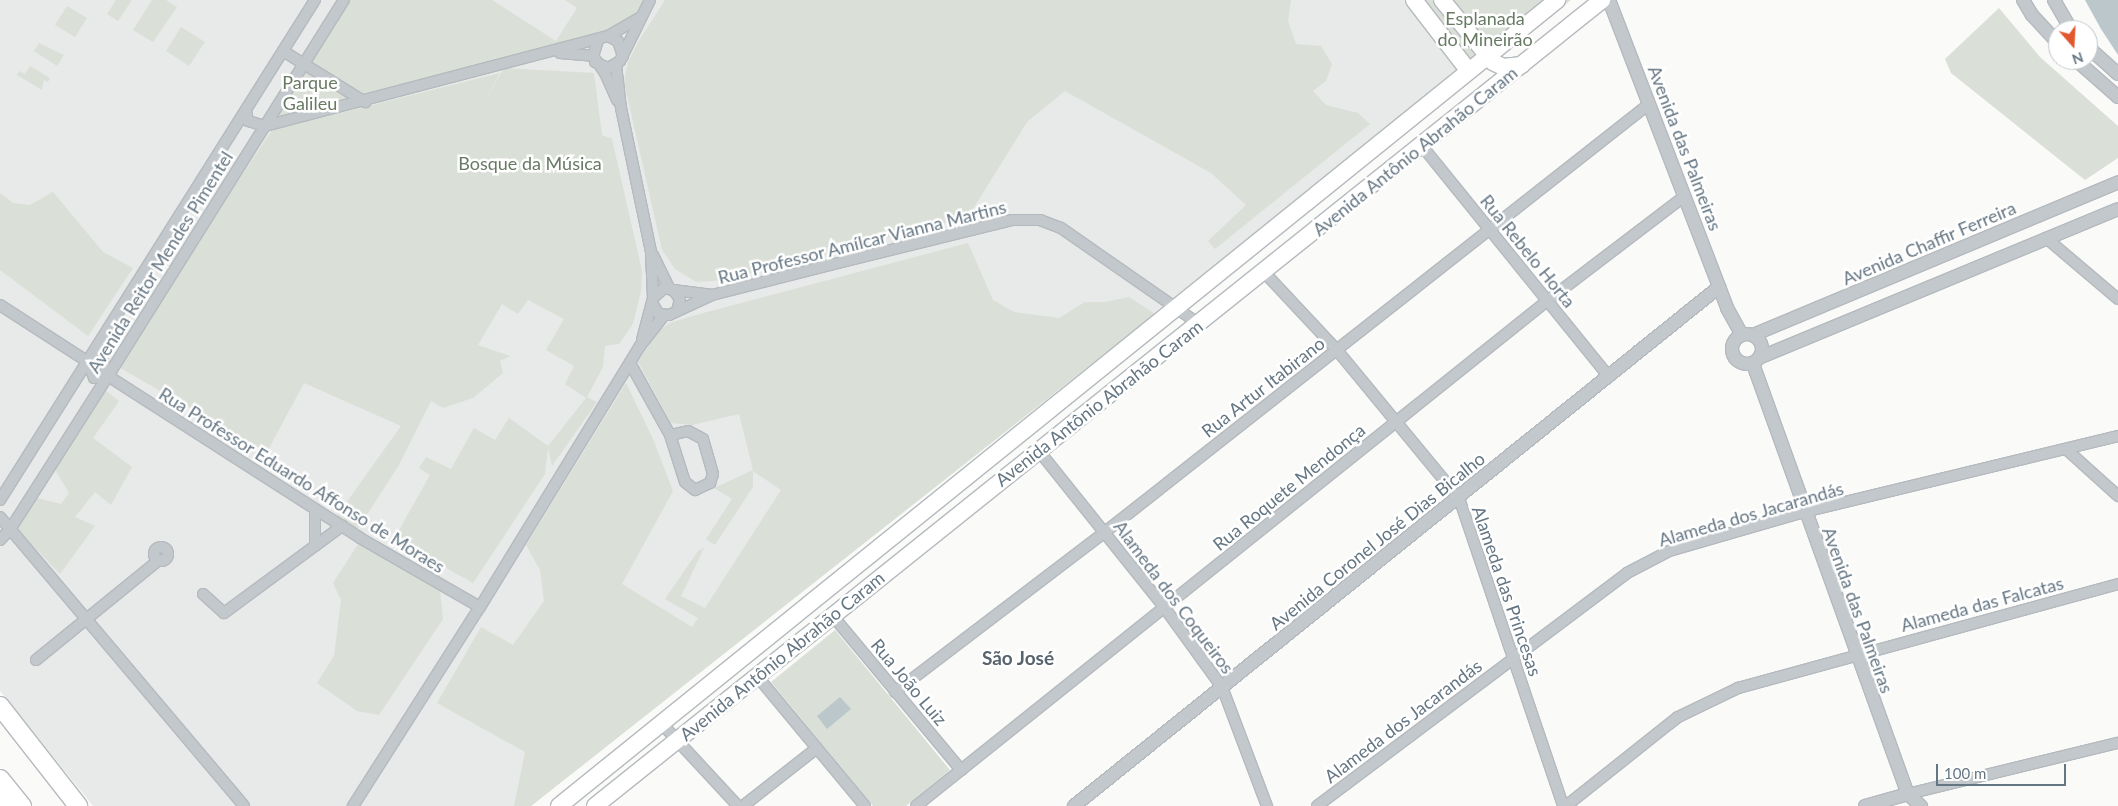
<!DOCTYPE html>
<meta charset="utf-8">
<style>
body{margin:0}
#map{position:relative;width:2118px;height:806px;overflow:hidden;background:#fafaf8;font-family:Lato,sans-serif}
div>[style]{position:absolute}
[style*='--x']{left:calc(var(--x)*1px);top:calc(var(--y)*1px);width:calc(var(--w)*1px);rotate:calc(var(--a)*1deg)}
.built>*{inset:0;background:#e8e9e9}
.green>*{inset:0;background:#dadfd7}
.water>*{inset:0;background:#bbc7cb}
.roads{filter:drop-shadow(1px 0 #b5babe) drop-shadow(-1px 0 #b5babe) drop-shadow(0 1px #b5babe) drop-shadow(0 -1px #b5babe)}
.minor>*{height:10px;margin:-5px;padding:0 5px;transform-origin:5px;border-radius:5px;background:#c3c8cc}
.minor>.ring{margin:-5px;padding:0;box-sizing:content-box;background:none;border:10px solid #c3c8cc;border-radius:50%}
.tertiary>*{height:12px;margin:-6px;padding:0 6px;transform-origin:6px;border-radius:6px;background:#c3c8cc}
.tertiary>.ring{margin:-6px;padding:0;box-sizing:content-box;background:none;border:12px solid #c3c8cc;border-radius:50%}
.primary>*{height:16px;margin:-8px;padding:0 8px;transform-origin:8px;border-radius:8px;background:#fff}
.trunk>*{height:18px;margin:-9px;padding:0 9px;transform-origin:9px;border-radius:9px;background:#fff}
span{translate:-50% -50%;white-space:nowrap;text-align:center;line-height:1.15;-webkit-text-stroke:5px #fff;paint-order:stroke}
.park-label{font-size:18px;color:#687a64}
.street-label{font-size:18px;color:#657683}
.neighbourhood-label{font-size:19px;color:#57646e;font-weight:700}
.north{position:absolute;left:2048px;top:20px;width:50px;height:50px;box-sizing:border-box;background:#fff;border:1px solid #c1c8cd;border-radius:50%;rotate:161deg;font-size:14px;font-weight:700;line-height:20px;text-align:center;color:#657683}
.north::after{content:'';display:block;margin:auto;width:18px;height:22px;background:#e4572e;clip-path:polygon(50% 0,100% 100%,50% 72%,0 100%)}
.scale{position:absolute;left:1936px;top:764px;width:130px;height:22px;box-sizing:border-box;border:2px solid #657683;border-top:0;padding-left:6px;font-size:15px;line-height:18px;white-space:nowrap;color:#657683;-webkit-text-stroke:4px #fff;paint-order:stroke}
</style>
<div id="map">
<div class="built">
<i style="clip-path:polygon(0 0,1406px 0,1460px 71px,531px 806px,93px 806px,0 691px)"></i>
</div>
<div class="green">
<i style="clip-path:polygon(116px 0,132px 0,118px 21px,107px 14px)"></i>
<i style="clip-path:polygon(152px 0,166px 0,177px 7px,153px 42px,133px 30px)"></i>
<i style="clip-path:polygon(350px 0,492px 0,556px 41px,577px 8px,565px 0,647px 0,637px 17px,606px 34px,368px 99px,309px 66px)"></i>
<i style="clip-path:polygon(665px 0,1291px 0,1288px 21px,1296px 44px,1321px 46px,1332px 64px,1326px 81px,1313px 91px,1326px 105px,1358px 113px,1370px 124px,1215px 249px,1208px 241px,1246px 205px,1211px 173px,1065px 91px,1027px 122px,968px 217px,725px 280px,696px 282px,675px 269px,662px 250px,624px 82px,628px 62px,640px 39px)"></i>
<i style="clip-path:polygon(1423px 0,1571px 0,1480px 71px)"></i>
<i style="clip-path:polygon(67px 6px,87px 18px,75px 37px,55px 25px)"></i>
<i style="clip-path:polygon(1999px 8px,2040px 57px,2118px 126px,2118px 158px,2085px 180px,1951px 73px,1945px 59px)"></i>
<i style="clip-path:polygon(181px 27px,205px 42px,189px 66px,166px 51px)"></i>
<i style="clip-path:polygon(39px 43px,64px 55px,57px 66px,34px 51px)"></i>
<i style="clip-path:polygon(304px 64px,365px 102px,265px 126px)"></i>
<i style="clip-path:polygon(30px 66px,50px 78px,48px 82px,44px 80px,42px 90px,17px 75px,19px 71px,25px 74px)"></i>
<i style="clip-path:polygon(504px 68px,594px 73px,602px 135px,612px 139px,642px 271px,641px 291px,633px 324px,619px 344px,605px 346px,603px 367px,587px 397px,597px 402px,552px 466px,548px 448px,545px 474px,473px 583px,394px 539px,430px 475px,419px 468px,426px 457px,451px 469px,474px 428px,495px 440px,509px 418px,548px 446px,586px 398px,565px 384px,574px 366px,546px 350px,564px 319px,528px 300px,518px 314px,502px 304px,478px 345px,510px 356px,500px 361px,503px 373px,473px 398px,443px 408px,431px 401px,399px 465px,357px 530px,336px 517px,401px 426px,304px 383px,267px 452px,115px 365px,272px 130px,500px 73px,481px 107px)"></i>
<i style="clip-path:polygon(53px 192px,103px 252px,133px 268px,88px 336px,0 270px,0 193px,13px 203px,30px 205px)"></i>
<i style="clip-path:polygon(968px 243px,993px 300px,1014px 312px,1059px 318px,1085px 302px,1105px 302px,1129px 297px,1155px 314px,531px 806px,514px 806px,525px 752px,437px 703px,481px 627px,513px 645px,544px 601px,540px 570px,526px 545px,626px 383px,653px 439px,673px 491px,622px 584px,692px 627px,698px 618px,665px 599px,698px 551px,704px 548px,681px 596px,705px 608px,781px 490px,753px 471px,753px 487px,715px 545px,706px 539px,732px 499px,714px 488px,753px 470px,739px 414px,692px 425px,671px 423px,638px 362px,657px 332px,670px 323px,692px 316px)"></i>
<i style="clip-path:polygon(105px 390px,119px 401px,93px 438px,132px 467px,111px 505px,95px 492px,75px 517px,95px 526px,60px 574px,18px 530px,37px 498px,61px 504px,69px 493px,54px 468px)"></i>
<i style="clip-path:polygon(360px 541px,440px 591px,443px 619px,379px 715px,357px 711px,317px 683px,334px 656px,341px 600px,333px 583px)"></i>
<i style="clip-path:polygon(835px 630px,950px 770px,906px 806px,873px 806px,771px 682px)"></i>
</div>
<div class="water">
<i style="clip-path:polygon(2085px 0,2118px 0,2118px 55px,2101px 29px)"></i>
<i style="clip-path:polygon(840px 697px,851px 709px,827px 729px,817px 716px)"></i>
</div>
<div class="roads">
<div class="minor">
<i style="--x:608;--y:36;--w:36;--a:-30"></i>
<i style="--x:598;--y:40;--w:17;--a:107"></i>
<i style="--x:593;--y:56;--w:21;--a:55"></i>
<i style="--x:605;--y:73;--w:30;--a:66"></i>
<i style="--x:283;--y:51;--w:97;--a:31.9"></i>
<i style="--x:560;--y:53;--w:33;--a:5"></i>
<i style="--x:595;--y:62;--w:14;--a:25"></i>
<i style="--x:608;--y:68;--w:14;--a:-30"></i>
<i style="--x:620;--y:61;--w:68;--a:-63.8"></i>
<i style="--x:616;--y:65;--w:43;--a:83.4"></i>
<i style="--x:621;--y:108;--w:147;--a:78.2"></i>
<i style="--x:651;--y:252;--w:46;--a:87.5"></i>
<i style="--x:653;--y:298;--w:43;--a:104.7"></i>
<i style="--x:246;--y:110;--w:11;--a:80"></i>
<i style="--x:248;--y:121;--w:18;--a:16"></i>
<i style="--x:265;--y:126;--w:355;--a:-14.7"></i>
<i style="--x:608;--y:36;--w:11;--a:27"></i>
<i style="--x:618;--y:41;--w:16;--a:72"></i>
<i style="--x:1422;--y:146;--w:297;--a:51"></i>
<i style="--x:2046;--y:238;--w:94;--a:40.3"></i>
<i style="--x:653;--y:255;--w:37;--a:64"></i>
<i style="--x:1264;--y:272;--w:105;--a:46.9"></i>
<i style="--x:1336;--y:349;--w:193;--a:50.5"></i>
<i style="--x:1459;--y:498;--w:325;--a:71.3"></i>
<i style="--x:673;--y:290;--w:38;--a:7"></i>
<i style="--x:653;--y:298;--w:15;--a:-42"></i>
<i style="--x:664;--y:288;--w:9;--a:13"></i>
<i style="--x:673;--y:290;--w:11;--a:52"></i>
<i style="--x:680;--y:299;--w:12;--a:104"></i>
<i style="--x:652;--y:303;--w:13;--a:58"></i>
<i style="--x:659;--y:314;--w:10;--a:6"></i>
<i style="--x:669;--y:315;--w:47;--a:-24.9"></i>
<i style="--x:712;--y:295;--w:122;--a:-14.3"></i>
<i style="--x:830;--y:265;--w:187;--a:-13.9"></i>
<i style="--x:1012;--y:220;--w:28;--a:0"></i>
<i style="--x:1040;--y:220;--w:22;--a:21"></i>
<i style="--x:1061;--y:228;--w:168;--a:34.8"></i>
<i style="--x:0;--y:305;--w:105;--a:32.9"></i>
<i style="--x:88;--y:362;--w:15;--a:-4"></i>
<i style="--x:103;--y:361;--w:16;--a:72"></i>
<i style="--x:88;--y:362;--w:17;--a:69"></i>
<i style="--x:94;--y:378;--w:14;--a:-8"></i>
<i style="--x:630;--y:363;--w:82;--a:60.9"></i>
<i style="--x:670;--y:435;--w:49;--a:72.3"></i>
<i style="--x:685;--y:482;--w:13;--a:39"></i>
<i style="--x:695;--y:490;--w:17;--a:-25"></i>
<i style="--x:710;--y:483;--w:9;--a:-72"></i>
<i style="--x:713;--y:474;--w:36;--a:-106"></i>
<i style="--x:703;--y:439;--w:17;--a:-152"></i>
<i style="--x:688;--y:431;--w:18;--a:167"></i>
<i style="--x:108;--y:376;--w:300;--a:32.7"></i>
<i style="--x:360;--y:538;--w:138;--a:29.9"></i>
<i style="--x:2067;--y:450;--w:69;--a:42"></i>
<i style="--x:1039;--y:451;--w:200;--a:51.3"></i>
<i style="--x:1164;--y:607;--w:99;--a:54.1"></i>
<i style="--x:1222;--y:687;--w:127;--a:69.3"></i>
<i style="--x:0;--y:500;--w:591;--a:-57.79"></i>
<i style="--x:0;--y:517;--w:378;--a:49.8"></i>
<i style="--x:0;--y:540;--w:16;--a:-47"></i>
<i style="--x:11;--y:528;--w:180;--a:-57.5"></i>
<i style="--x:108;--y:376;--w:444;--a:-57.9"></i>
<i style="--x:315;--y:546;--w:37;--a:-90"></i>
<i class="ring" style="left:154px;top:547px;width:4px;height:4px"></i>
<i style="--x:203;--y:594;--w:28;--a:42"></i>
<i style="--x:224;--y:613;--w:147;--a:-36.4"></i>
<i style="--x:832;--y:615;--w:202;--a:50.2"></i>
<i style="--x:36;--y:660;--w:159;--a:-39.1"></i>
<i style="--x:757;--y:676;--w:169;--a:50.3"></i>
<i style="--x:895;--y:692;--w:264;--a:-37.3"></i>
<i style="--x:1105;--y:532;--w:692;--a:-38.19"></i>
<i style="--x:662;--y:724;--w:112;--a:47.2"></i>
<i style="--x:1908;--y:794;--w:216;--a:-13.7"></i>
<i style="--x:353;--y:806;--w:236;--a:-57.5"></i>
<i style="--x:480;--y:607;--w:306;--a:-58.5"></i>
<i style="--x:640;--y:346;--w:39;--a:-52"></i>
<i style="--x:743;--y:806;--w:94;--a:-38.1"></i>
<i style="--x:916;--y:806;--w:808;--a:-38.67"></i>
<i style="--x:1547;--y:301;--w:173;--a:-37.3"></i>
<i style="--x:1317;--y:806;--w:388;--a:-36.9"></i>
<i style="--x:1627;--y:573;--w:47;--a:-27.6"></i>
<i style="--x:1669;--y:551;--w:141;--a:-16.1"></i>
<i style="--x:1804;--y:512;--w:323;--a:-13.6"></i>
<i style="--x:1566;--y:806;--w:143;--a:-38.5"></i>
<i style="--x:1678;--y:717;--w:67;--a:-25.8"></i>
<i style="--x:1738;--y:688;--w:394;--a:-15.3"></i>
</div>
<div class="tertiary">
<i style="--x:1609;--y:0;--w:330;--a:69"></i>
<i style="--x:1727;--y:308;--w:31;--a:61"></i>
<i style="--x:2023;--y:0;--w:17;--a:59"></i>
<i style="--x:2032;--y:15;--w:38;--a:47"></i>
<i style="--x:2054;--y:0;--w:34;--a:60"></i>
<i style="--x:2088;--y:47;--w:40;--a:42"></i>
<i style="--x:2076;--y:60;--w:56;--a:41.4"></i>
<i class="ring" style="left:1732px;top:334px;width:18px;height:18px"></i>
<i style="--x:1753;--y:335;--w:396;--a:-22.7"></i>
<i style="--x:1761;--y:357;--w:386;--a:-22.5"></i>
<i style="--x:1753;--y:364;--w:457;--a:70.2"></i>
<i style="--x:1908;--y:794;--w:18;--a:43"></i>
<i style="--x:1074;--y:806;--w:828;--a:-38.82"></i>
<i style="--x:1865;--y:806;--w:45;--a:-15.6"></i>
</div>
<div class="primary">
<i style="--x:1414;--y:0;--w:88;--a:52.4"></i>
<i style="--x:1442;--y:0;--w:80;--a:50.6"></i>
<i style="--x:1493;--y:62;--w:11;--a:27"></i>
<i style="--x:1503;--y:67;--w:19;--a:-6"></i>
<i style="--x:0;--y:793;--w:14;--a:69"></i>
<i style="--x:559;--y:806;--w:1283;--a:-38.92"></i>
<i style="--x:595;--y:806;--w:1290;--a:-38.67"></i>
</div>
<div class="trunk">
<i style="--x:0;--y:706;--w:127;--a:52"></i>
<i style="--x:0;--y:779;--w:35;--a:51"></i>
</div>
</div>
<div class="park-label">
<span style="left:1485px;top:29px">Esplanada<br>do Mineirão</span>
<span style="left:310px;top:93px">Parque<br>Galileu</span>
<span style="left:530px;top:163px">Bosque da Música</span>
</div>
<div class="street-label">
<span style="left:1685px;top:148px;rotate:69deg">Avenida das Palmeiras</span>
<span style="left:1415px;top:151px;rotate:-39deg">Avenida Antônio Abrahão Caram</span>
<span style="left:862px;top:242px;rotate:-14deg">Rua Professor Amílcar Vianna Martins</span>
<span style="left:1929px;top:243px;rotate:-23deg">Avenida Chaffir Ferreira</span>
<span style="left:1528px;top:251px;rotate:51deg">Rua Rebelo Horta</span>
<span style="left:160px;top:262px;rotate:-58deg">Avenida Reitor Mendes Pimentel</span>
<span style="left:1263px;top:387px;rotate:-38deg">Rua Artur Itabirano</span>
<span style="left:1099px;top:403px;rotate:-38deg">Avenida Antônio Abrahão Caram</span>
<span style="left:302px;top:480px;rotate:32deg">Rua Professor Eduardo Affonso de Moraes</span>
<span style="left:1289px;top:487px;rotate:-39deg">Rua Roquete Mendonça</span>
<span style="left:1751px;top:514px;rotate:-16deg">Alameda dos Jacarandás</span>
<span style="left:1377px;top:541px;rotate:-39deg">Avenida Coronel José Dias Bicalho</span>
<span style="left:1507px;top:591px;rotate:71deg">Alameda das Princesas</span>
<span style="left:1174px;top:597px;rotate:53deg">Alameda dos Coqueiros</span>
<span style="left:1982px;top:604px;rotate:-15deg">Alameda das Falcatas</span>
<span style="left:1858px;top:610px;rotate:70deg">Avenida das Palmeiras</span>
<span style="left:782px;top:656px;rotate:-39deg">Avenida Antônio Abrahão Caram</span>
<span style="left:909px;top:682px;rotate:50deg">Rua João Luiz</span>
<span style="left:1403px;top:721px;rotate:-37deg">Alameda dos Jacarandás</span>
</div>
<div class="neighbourhood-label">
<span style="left:1018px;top:658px">São José</span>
</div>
<div class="north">N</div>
<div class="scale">100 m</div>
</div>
